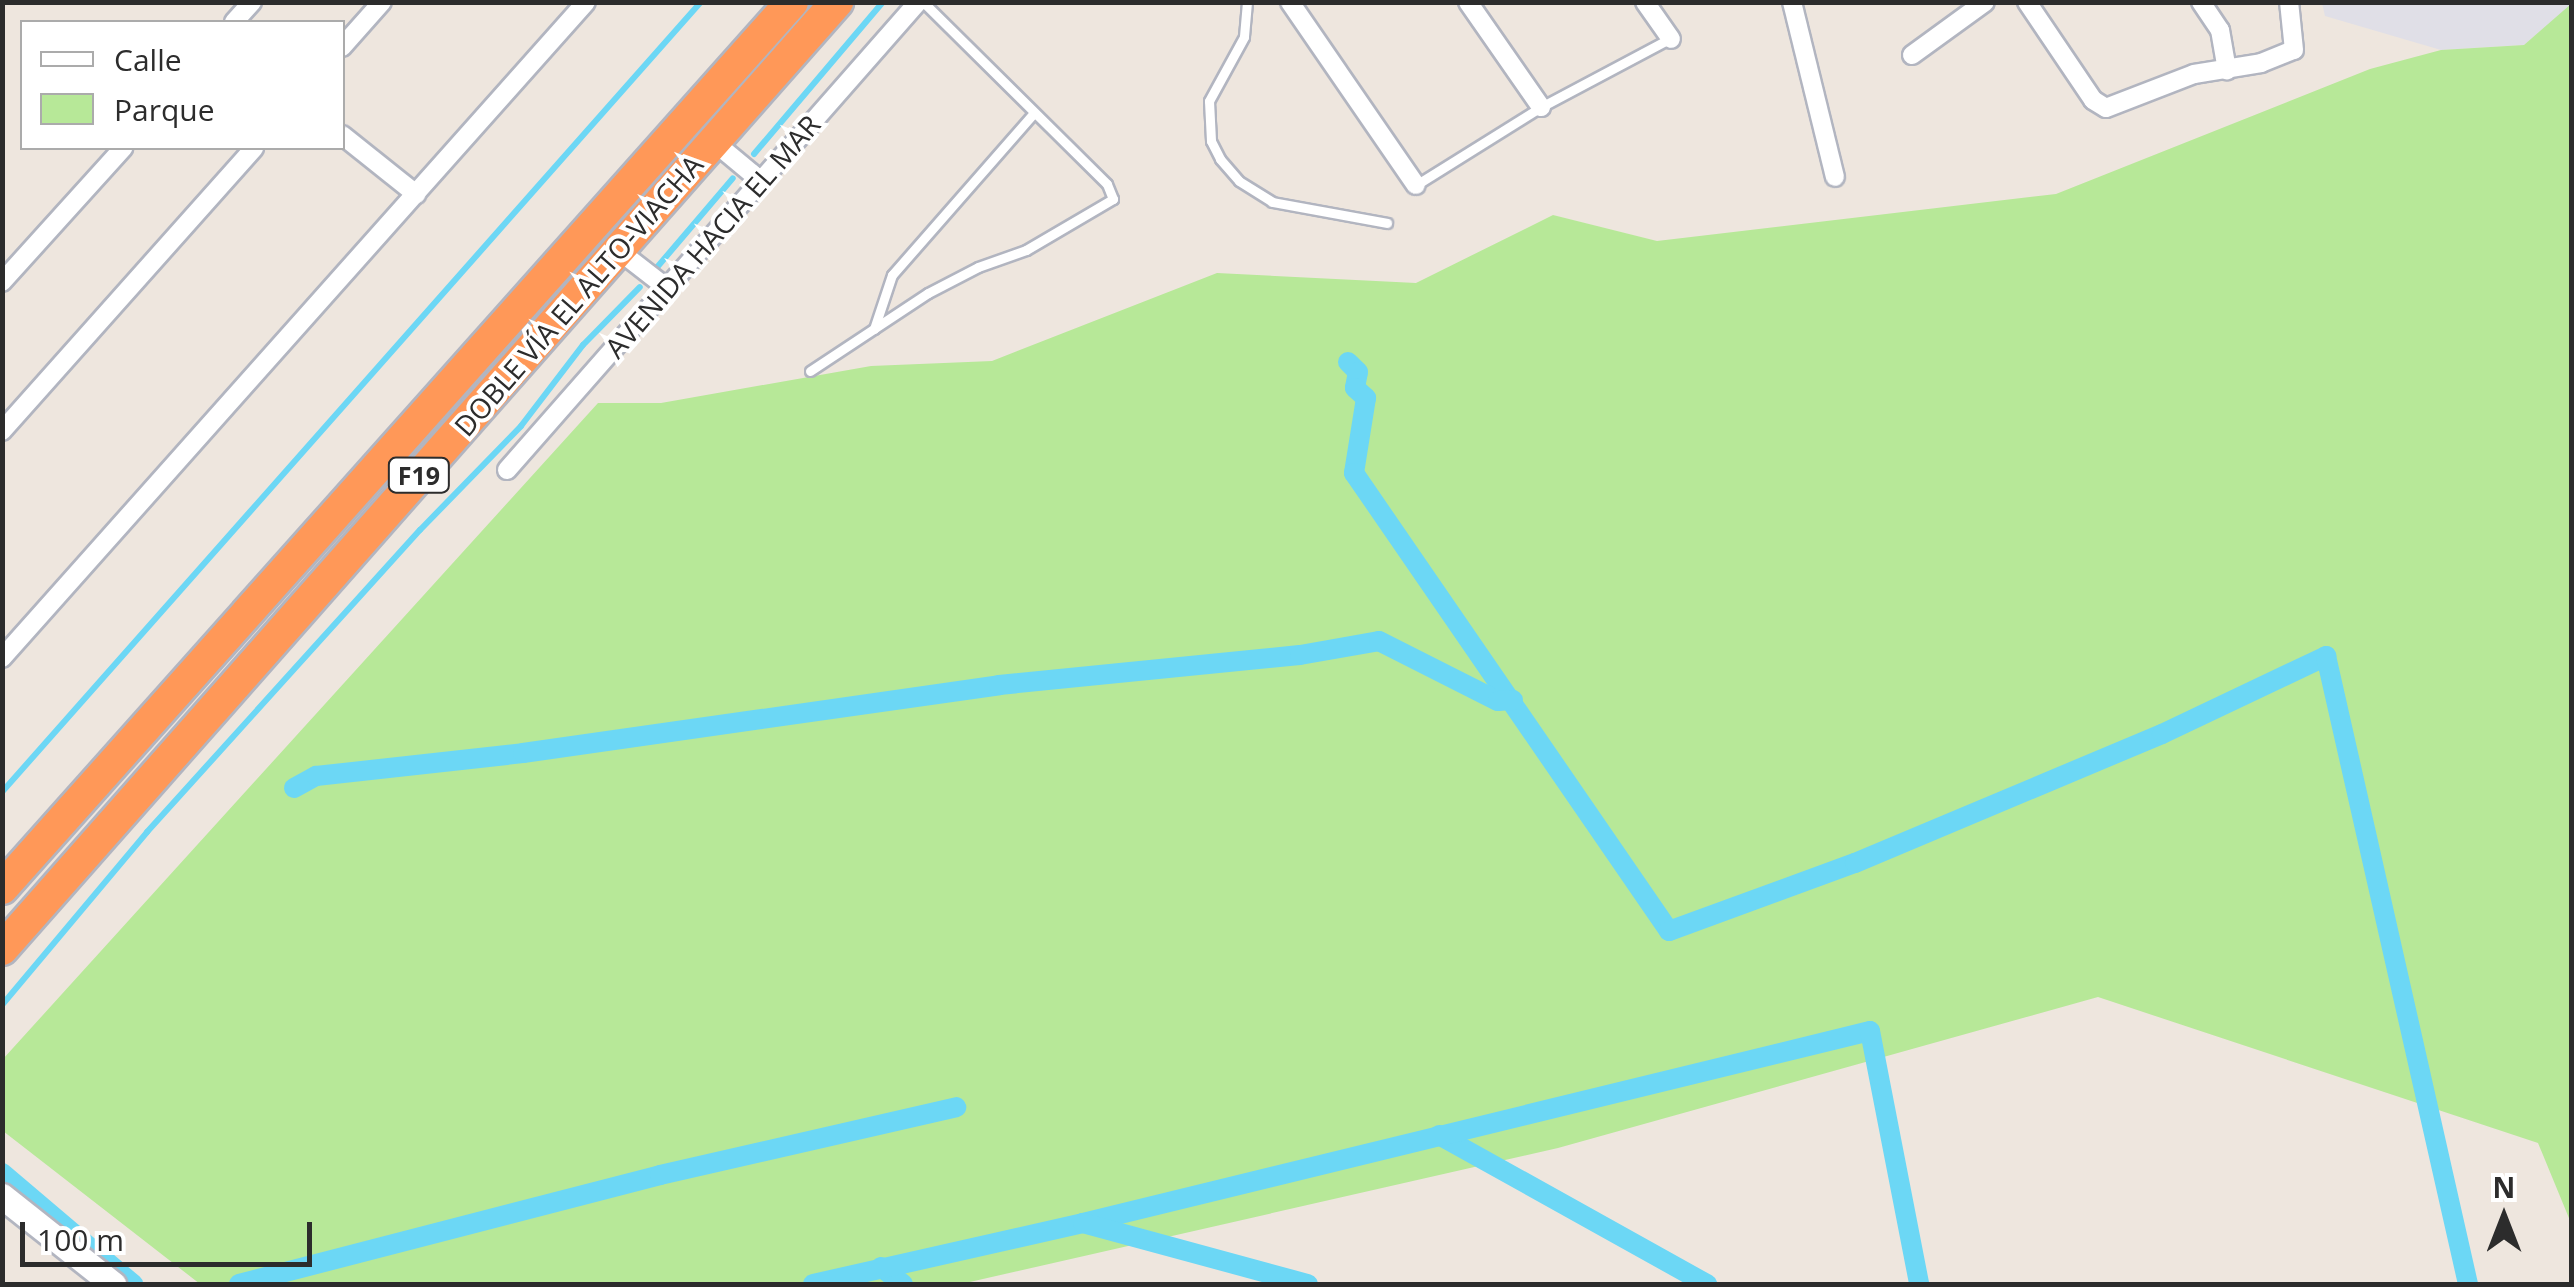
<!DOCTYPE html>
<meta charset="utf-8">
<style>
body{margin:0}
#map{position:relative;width:2574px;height:1287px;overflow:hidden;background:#eee6de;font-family:"Open Sans",sans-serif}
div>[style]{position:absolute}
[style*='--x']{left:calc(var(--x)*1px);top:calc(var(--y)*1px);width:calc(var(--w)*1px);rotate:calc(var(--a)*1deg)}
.industrial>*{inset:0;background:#e0dfe7}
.green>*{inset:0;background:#b7e898}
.stream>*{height:6px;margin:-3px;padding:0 3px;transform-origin:3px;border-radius:3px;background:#6cd7f5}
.canal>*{height:20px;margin:-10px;padding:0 10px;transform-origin:10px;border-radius:10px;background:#6cd7f5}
.roads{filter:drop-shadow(2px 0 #b2b5c0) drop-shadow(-2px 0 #b2b5c0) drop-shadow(0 2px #b2b5c0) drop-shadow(0 -2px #b2b5c0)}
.lane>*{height:9px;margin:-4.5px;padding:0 4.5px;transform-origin:4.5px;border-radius:4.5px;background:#fff}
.street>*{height:18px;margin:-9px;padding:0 9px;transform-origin:9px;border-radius:9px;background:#fff}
.secondary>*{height:25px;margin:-12.5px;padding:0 12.5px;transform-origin:12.5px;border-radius:12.5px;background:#fff}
.highway>*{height:32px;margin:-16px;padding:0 16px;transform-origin:16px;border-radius:16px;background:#ff9858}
span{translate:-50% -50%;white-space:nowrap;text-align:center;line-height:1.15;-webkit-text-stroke:8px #fff;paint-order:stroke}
.shield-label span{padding:2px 8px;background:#fff;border:2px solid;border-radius:8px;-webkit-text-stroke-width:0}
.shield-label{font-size:25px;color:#2c2c2c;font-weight:700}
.street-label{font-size:28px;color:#2c2c2c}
.frame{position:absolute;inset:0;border:5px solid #2c2c2c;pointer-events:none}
.legend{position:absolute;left:20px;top:20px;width:325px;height:130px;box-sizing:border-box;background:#fff;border:2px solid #ababab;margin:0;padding:12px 18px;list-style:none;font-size:30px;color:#2c2c2c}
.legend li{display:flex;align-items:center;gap:20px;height:50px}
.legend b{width:50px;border:2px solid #ababab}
.north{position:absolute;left:2454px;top:1167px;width:100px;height:100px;-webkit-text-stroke:8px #fff;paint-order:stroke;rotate:0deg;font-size:28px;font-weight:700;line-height:40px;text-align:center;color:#2c2c2c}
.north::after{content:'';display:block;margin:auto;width:35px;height:45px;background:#2c2c2c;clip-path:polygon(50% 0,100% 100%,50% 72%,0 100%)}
.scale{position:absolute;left:20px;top:1222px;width:292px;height:45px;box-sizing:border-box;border:5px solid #2c2c2c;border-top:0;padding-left:12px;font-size:30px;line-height:35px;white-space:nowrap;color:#2c2c2c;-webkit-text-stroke:8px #fff;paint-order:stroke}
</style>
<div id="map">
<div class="industrial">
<i style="clip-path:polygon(2322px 3px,2571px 2px,2572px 4px,2524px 45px,2441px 50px,2325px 16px)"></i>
</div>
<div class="green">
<i style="clip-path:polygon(2571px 4px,2571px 1223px,2538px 1143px,2098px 997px,1558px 1148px,961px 1284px,200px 1284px,3px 1131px,3px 1059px,598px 403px,661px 403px,871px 366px,992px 361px,1217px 273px,1416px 283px,1553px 215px,1657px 241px,2056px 194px,2370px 69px,2441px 50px,2524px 45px)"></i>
</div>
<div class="stream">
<i style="--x:754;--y:154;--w:199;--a:-49.7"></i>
<i style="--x:653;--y:272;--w:123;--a:-49.6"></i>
<i style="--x:2;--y:792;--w:1055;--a:-48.5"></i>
<i style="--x:2;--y:1005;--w:226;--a:-50"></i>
<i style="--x:147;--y:832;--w:407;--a:-47.9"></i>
<i style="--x:420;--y:530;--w:145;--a:-45.8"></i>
<i style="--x:521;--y:426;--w:102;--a:-52.6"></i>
<i style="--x:583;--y:345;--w:81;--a:-45.5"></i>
</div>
<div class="canal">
<i style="--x:1348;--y:362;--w:14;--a:45"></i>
<i style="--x:1358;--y:372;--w:16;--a:101"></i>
<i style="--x:1355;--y:388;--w:15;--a:42"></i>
<i style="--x:1366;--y:398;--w:76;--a:99.1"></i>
<i style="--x:1354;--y:473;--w:556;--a:55.48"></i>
<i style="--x:1669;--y:931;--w:198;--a:-20.1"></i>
<i style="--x:1855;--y:863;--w:333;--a:-22.8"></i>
<i style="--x:2162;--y:734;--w:182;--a:-25.4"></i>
<i style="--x:2326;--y:656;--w:644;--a:77.26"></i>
<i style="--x:294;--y:788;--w:25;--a:-29"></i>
<i style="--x:316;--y:776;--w:208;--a:-6.3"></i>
<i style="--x:523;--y:753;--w:481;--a:-8.1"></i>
<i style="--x:999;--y:685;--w:302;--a:-5.7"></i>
<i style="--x:1300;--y:655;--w:80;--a:-10"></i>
<i style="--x:1379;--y:641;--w:133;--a:26.8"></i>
<i style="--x:1498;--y:701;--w:15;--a:-4"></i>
<i style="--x:1439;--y:1135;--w:307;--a:29.1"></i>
<i style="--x:2;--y:1173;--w:172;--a:40.3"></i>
<i style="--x:1083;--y:1223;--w:810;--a:-13.71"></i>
<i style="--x:1870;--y:1031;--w:258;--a:79"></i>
<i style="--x:881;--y:1267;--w:28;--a:38"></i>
<i style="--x:239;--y:1284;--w:435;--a:-14.5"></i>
<i style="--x:660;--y:1175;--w:304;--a:-12.9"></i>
<i style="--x:813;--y:1284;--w:277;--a:-12.7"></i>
<i style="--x:1083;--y:1223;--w:233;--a:15.2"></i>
</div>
<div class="roads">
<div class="lane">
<i style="--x:1247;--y:2;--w:35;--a:95"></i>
<i style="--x:1244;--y:37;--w:73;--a:118.7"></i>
<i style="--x:1209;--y:101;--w:40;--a:87.1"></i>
<i style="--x:1211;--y:141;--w:20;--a:63"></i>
<i style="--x:1220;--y:159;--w:29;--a:49"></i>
<i style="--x:1239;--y:181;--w:39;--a:32"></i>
<i style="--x:1272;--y:202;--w:117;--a:10.3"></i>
<i style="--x:1416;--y:185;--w:147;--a:-32"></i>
<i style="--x:1541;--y:107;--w:145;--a:-28"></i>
<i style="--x:874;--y:329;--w:57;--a:-71.6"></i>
<i style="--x:892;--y:275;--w:215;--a:-48.8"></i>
<i style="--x:810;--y:371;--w:141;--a:-33.5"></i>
<i style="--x:928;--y:293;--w:56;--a:-27.5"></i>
<i style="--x:978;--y:267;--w:51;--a:-19.5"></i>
<i style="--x:1026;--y:250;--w:101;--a:-30.4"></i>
<i style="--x:1113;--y:199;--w:16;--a:-112"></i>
<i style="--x:1107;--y:184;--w:259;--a:-135.3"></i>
</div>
<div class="street">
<i style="--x:1290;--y:2;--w:222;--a:55.5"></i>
<i style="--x:1468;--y:2;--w:128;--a:55.2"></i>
<i style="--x:1645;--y:2;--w:45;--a:54.9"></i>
<i style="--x:1792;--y:2;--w:180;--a:76.2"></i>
<i style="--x:2027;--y:2;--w:118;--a:56"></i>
<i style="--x:2093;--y:100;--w:15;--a:32"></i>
<i style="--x:2106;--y:108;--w:94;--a:-21.1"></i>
<i style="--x:2194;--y:74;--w:68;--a:-9.3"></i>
<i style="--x:2261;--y:63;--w:35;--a:-22"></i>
<i style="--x:2294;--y:50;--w:48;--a:-95.9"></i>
<i style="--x:2201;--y:2;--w:34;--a:56"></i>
<i style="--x:2220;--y:30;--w:41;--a:80.1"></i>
<i style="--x:234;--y:22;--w:27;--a:-48"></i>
<i style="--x:342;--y:47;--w:60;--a:-48.4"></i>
<i style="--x:1912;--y:55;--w:90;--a:-36"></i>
<i style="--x:342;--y:135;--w:95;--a:38.6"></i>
<i style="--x:714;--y:142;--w:61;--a:39.7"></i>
<i style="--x:618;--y:250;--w:62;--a:37.8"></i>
<i style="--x:2;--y:282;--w:181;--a:-47.9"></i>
<i style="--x:2;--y:431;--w:379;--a:-48.3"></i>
<i style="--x:507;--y:470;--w:623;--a:-48.71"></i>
<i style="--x:2;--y:658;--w:878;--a:-48.32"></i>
</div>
<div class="secondary">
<i style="--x:2;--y:1196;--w:142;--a:38.4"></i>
</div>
<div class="highway">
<i style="--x:2;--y:888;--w:1187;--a:-48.28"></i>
<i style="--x:2;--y:949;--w:1263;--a:-48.6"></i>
</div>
</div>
<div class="shield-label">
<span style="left:419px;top:475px">F19</span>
</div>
<div class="street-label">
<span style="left:712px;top:236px;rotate:-49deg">AVENIDA HACIA EL MAR</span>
<span style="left:578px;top:295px;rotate:-49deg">DOBLE VÍA EL ALTO-VIACHA</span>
</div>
<div class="frame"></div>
<ul class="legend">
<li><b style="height:12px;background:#fff"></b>Calle</li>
<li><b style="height:28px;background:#b7e898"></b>Parque</li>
</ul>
<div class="north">N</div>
<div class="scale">100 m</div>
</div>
